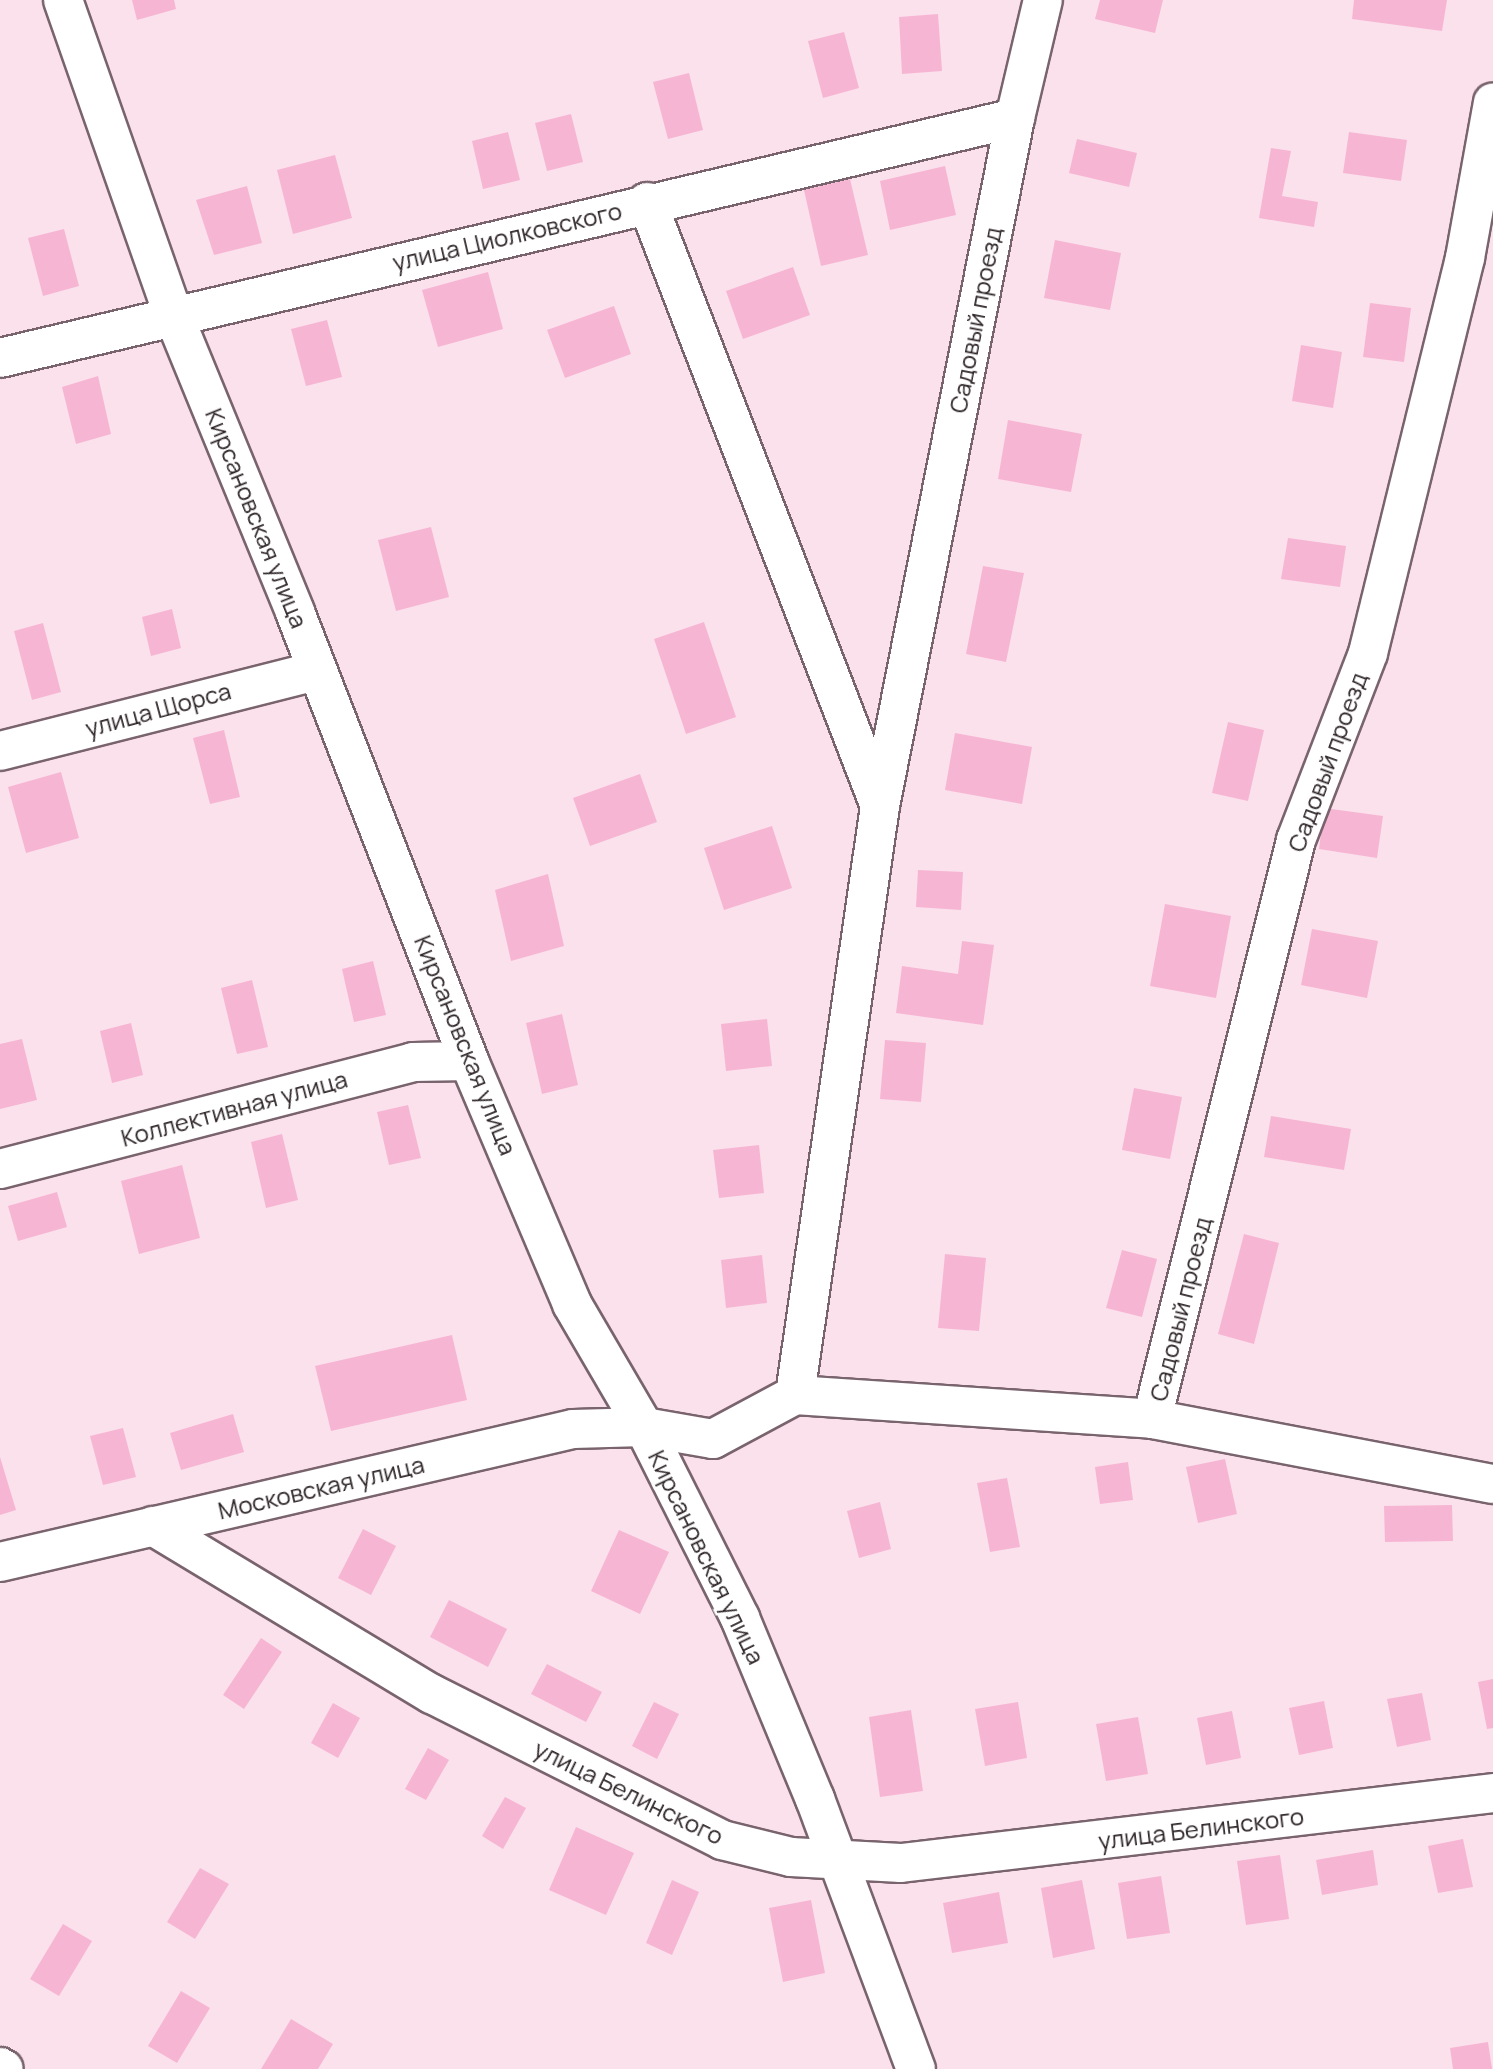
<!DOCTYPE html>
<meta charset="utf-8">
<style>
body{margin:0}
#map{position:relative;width:1493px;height:2069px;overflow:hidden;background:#fbe1ec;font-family:Manrope,sans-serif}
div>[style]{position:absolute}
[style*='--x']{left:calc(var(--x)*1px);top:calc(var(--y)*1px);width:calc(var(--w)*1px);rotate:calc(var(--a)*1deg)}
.building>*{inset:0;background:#f7b5d4}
.roads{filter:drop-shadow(2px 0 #79636d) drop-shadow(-2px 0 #79636d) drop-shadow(0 2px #79636d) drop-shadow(0 -2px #79636d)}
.minor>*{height:38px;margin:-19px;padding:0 19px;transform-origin:19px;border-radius:19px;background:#fff}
span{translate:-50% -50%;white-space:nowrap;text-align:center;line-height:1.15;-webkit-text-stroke:5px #fff;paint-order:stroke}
.street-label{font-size:24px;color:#2e2529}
</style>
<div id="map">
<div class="building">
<i style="clip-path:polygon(132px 0,174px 0,176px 9px,137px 20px)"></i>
<i style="clip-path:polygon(1100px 0,1163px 0,1155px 33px,1095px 19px)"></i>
<i style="clip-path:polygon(1354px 0,1447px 0,1442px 31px,1352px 19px)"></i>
<i style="clip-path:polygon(938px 14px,942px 71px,902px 74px,899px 17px)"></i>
<i style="clip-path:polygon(844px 32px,859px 88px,823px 98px,808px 41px)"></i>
<i style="clip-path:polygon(689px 73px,703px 130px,668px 139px,653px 82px)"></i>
<i style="clip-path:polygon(571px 114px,583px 162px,547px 171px,535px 123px)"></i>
<i style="clip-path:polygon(508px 132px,520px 180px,483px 189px,472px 141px)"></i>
<i style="clip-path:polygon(1349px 132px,1407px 140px,1401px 181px,1343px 173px)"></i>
<i style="clip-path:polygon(1077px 139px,1137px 153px,1129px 187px,1069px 173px)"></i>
<i style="clip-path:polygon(1271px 148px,1291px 151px,1282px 196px,1318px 202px,1314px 227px,1259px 218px)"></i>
<i style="clip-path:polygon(335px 155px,352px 218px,293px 234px,277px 170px)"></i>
<i style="clip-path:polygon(945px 166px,956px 215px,890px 230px,880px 181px)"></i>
<i style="clip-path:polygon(850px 179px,868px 255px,821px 266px,804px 190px)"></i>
<i style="clip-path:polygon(247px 186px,262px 243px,214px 255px,196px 200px)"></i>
<i style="clip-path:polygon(64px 229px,79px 286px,43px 296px,28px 238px)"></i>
<i style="clip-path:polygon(1055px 240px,1121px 253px,1110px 310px,1044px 298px)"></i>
<i style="clip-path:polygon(793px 267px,810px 315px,743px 339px,726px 291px)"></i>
<i style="clip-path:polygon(488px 272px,503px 329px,438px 347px,422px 290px)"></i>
<i style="clip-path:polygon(1370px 303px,1411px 308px,1404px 362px,1363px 357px)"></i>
<i style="clip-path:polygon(614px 306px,631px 354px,565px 378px,547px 330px)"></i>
<i style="clip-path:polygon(327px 320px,342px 377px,306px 386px,291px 329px)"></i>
<i style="clip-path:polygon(1301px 345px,1342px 352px,1333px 408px,1292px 401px)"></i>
<i style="clip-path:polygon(98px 376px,111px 434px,76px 444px,62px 387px)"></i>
<i style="clip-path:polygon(1008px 420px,1082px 434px,1071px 492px,998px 479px)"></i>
<i style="clip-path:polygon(431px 527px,449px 597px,396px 611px,378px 540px)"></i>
<i style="clip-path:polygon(1288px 538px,1346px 546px,1340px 587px,1281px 579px)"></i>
<i style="clip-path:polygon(983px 566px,1024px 573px,1006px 662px,966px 654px)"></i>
<i style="clip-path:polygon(172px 609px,181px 648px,151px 656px,142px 617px)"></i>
<i style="clip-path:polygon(704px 622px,736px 717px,686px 734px,654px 639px)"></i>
<i style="clip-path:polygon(43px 623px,61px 692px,32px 700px,14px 631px)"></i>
<i style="clip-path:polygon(1228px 722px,1264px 730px,1248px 801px,1212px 793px)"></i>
<i style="clip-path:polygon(224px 730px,240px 797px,210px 804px,193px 738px)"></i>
<i style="clip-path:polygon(955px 733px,1032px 747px,1022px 804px,945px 790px)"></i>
<i style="clip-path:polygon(61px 772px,79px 838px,26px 853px,8px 787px)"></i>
<i style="clip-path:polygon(640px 774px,657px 822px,590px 846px,573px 798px)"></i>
<i style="clip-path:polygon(1324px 808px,1383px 816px,1377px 858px,1319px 849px)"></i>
<i style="clip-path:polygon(772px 826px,792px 888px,724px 910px,704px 848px)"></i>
<i style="clip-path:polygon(918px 870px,963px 872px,961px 910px,916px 907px)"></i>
<i style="clip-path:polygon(548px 874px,564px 946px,511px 961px,495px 890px)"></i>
<i style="clip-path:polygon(1165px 904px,1231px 916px,1216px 998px,1150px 986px)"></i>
<i style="clip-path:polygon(1312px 929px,1378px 941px,1367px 998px,1301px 985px)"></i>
<i style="clip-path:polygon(962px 941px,994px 945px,983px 1025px,896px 1013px,902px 966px,958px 974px)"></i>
<i style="clip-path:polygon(373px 961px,386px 1015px,354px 1022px,342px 969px)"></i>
<i style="clip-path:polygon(252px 980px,268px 1047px,237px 1054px,221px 988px)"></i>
<i style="clip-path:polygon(562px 1014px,578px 1085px,542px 1094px,526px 1023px)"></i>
<i style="clip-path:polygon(767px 1019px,772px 1066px,726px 1071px,721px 1024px)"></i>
<i style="clip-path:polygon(131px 1023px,143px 1075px,112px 1083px,100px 1031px)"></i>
<i style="clip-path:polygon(22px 1039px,37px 1100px,0 1109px,0 1044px)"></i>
<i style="clip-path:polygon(885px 1040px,926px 1043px,921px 1102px,880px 1099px)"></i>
<i style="clip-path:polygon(1134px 1088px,1182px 1097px,1170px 1159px,1122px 1150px)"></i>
<i style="clip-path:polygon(408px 1105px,421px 1158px,389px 1165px,377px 1112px)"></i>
<i style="clip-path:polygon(1271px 1116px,1351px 1129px,1344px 1170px,1264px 1157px)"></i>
<i style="clip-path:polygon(282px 1134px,298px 1200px,266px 1208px,251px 1142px)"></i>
<i style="clip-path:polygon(759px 1145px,764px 1193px,719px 1198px,713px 1150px)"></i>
<i style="clip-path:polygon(182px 1165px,200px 1238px,139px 1254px,121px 1181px)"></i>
<i style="clip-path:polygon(57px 1192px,67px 1227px,18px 1241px,8px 1206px)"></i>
<i style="clip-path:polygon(1244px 1234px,1279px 1243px,1254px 1344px,1218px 1334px)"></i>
<i style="clip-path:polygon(1122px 1250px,1157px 1259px,1142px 1317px,1106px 1308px)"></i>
<i style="clip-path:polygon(945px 1254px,986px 1258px,979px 1331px,938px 1328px)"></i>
<i style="clip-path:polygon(762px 1255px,767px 1303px,726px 1308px,721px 1260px)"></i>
<i style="clip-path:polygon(452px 1335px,467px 1400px,331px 1431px,315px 1366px)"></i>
<i style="clip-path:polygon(233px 1414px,244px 1452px,181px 1470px,170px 1433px)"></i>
<i style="clip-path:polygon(123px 1428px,136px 1477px,103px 1485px,90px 1436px)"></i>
<i style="clip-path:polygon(0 1457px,16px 1510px,0 1515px)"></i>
<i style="clip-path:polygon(1225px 1459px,1237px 1514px,1198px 1523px,1186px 1467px)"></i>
<i style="clip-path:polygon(1128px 1462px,1133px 1500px,1100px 1504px,1095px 1467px)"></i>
<i style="clip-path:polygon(1007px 1478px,1020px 1547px,990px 1552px,977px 1483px)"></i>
<i style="clip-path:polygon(880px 1502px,891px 1549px,859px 1558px,847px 1511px)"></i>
<i style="clip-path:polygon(1452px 1505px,1453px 1541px,1385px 1542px,1384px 1506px)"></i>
<i style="clip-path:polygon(363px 1529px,396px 1546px,371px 1595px,338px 1578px)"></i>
<i style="clip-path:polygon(619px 1530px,669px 1552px,640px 1614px,591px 1591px)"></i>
<i style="clip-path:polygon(449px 1600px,507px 1629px,488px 1667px,430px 1637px)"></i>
<i style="clip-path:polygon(261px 1638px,282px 1652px,244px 1709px,223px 1695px)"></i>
<i style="clip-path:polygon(547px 1664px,602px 1692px,586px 1722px,531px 1694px)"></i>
<i style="clip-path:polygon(1493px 1679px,1493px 1728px,1487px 1729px,1478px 1682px)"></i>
<i style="clip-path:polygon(1422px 1693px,1431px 1740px,1397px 1747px,1387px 1699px)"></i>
<i style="clip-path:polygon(1324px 1701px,1333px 1748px,1299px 1755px,1289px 1708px)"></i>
<i style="clip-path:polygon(654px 1702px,679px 1714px,657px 1759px,632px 1746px)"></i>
<i style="clip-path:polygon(1018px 1702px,1027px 1758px,985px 1766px,975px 1709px)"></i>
<i style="clip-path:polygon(333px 1703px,360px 1718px,338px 1758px,311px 1743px)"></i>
<i style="clip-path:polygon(911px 1710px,923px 1791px,880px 1797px,869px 1717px)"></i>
<i style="clip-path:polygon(1232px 1711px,1241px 1758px,1206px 1765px,1197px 1718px)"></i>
<i style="clip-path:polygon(1138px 1717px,1148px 1774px,1106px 1781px,1096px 1724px)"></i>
<i style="clip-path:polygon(428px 1748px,449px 1760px,426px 1800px,405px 1789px)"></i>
<i style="clip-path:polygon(505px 1797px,526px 1808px,503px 1849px,482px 1836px)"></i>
<i style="clip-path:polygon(576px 1827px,634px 1853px,606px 1915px,549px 1890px)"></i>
<i style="clip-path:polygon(1463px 1839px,1473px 1887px,1438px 1893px,1428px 1846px)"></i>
<i style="clip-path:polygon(1373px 1850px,1378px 1885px,1322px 1895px,1316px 1860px)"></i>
<i style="clip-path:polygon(1280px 1855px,1289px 1919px,1246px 1925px,1237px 1861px)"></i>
<i style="clip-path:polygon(200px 1868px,229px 1884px,195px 1939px,167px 1922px)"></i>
<i style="clip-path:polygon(1161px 1876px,1170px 1933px,1127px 1939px,1118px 1883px)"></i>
<i style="clip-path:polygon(672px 1880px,699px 1892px,672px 1955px,646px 1943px)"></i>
<i style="clip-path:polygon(1082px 1880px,1095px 1949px,1053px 1958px,1041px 1888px)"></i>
<i style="clip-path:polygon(999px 1892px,1008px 1943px,952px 1953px,943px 1903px)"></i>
<i style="clip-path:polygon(811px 1900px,825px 1973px,783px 1982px,769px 1908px)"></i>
<i style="clip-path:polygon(63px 1924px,92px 1941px,59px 1996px,30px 1979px)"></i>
<i style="clip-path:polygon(181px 1991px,210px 2008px,177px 2063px,148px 2046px)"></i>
<i style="clip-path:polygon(291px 2019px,333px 2044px,318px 2069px,261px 2069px)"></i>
<i style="clip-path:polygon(1488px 2042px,1492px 2069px,1453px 2069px,1450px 2048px)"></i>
</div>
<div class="roads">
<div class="minor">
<i style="--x:63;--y:0;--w:333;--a:70.7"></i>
<i style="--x:173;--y:314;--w:322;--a:67.7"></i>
<i style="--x:295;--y:612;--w:482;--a:68.8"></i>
<i style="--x:469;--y:1061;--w:264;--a:67"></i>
<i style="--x:572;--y:1304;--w:143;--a:59.7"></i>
<i style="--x:644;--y:1427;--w:214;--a:63.3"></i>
<i style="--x:740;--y:1618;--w:196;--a:67.5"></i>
<i style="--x:815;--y:1799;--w:288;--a:69.5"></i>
<i style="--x:647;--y:202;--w:647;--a:68.91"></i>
<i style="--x:0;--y:358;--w:1043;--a:-13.3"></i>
<i style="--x:0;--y:751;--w:327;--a:-14.2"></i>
<i style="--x:0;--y:1169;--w:427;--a:-14.5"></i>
<i style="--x:413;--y:1062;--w:56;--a:-1"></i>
<i style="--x:795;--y:1395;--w:595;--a:-81.79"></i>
<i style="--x:880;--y:806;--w:701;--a:-78.9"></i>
<i style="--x:1015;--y:118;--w:121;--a:-76.7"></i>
<i style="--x:1152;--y:1419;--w:597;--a:-76.03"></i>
<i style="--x:1296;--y:840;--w:200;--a:-68.9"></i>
<i style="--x:1368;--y:653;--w:407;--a:-76.2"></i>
<i style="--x:1465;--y:258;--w:158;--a:-79.8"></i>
<i style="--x:153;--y:1526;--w:326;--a:31.1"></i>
<i style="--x:432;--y:1694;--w:325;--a:26.7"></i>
<i style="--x:722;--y:1840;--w:71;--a:13.8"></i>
<i style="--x:791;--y:1857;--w:110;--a:3.1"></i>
<i style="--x:901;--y:1863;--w:596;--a:-6.74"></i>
<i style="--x:0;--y:1562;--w:588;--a:-13.07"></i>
<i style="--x:573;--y:1429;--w:71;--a:-1.6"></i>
<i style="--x:644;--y:1427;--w:70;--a:9.9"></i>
<i style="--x:713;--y:1439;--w:93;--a:-28.2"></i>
<i style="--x:795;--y:1395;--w:358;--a:3.8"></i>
<i style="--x:1152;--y:1419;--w:347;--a:10.8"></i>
<i style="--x:0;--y:2067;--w:4;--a:27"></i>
</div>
</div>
<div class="street-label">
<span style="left:507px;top:236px;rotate:-13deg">улица Циолковского</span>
<span style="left:975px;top:320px;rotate:-79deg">Садовый проезд</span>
<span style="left:257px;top:518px;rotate:68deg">Кирсановская улица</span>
<span style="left:158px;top:709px;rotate:-15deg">улица Щорса</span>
<span style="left:1327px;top:762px;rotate:-70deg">Садовый проезд</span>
<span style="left:466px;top:1045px;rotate:68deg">Кирсановская улица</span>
<span style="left:234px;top:1108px;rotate:-15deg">Коллективная улица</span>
<span style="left:1180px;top:1309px;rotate:-76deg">Садовый проезд</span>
<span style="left:321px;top:1487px;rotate:-13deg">Московская улица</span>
<span style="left:707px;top:1557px;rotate:64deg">Кирсановская улица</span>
<span style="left:629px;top:1792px;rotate:26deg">улица Белинского</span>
<span style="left:1201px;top:1828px;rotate:-7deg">улица Белинского</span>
</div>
</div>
